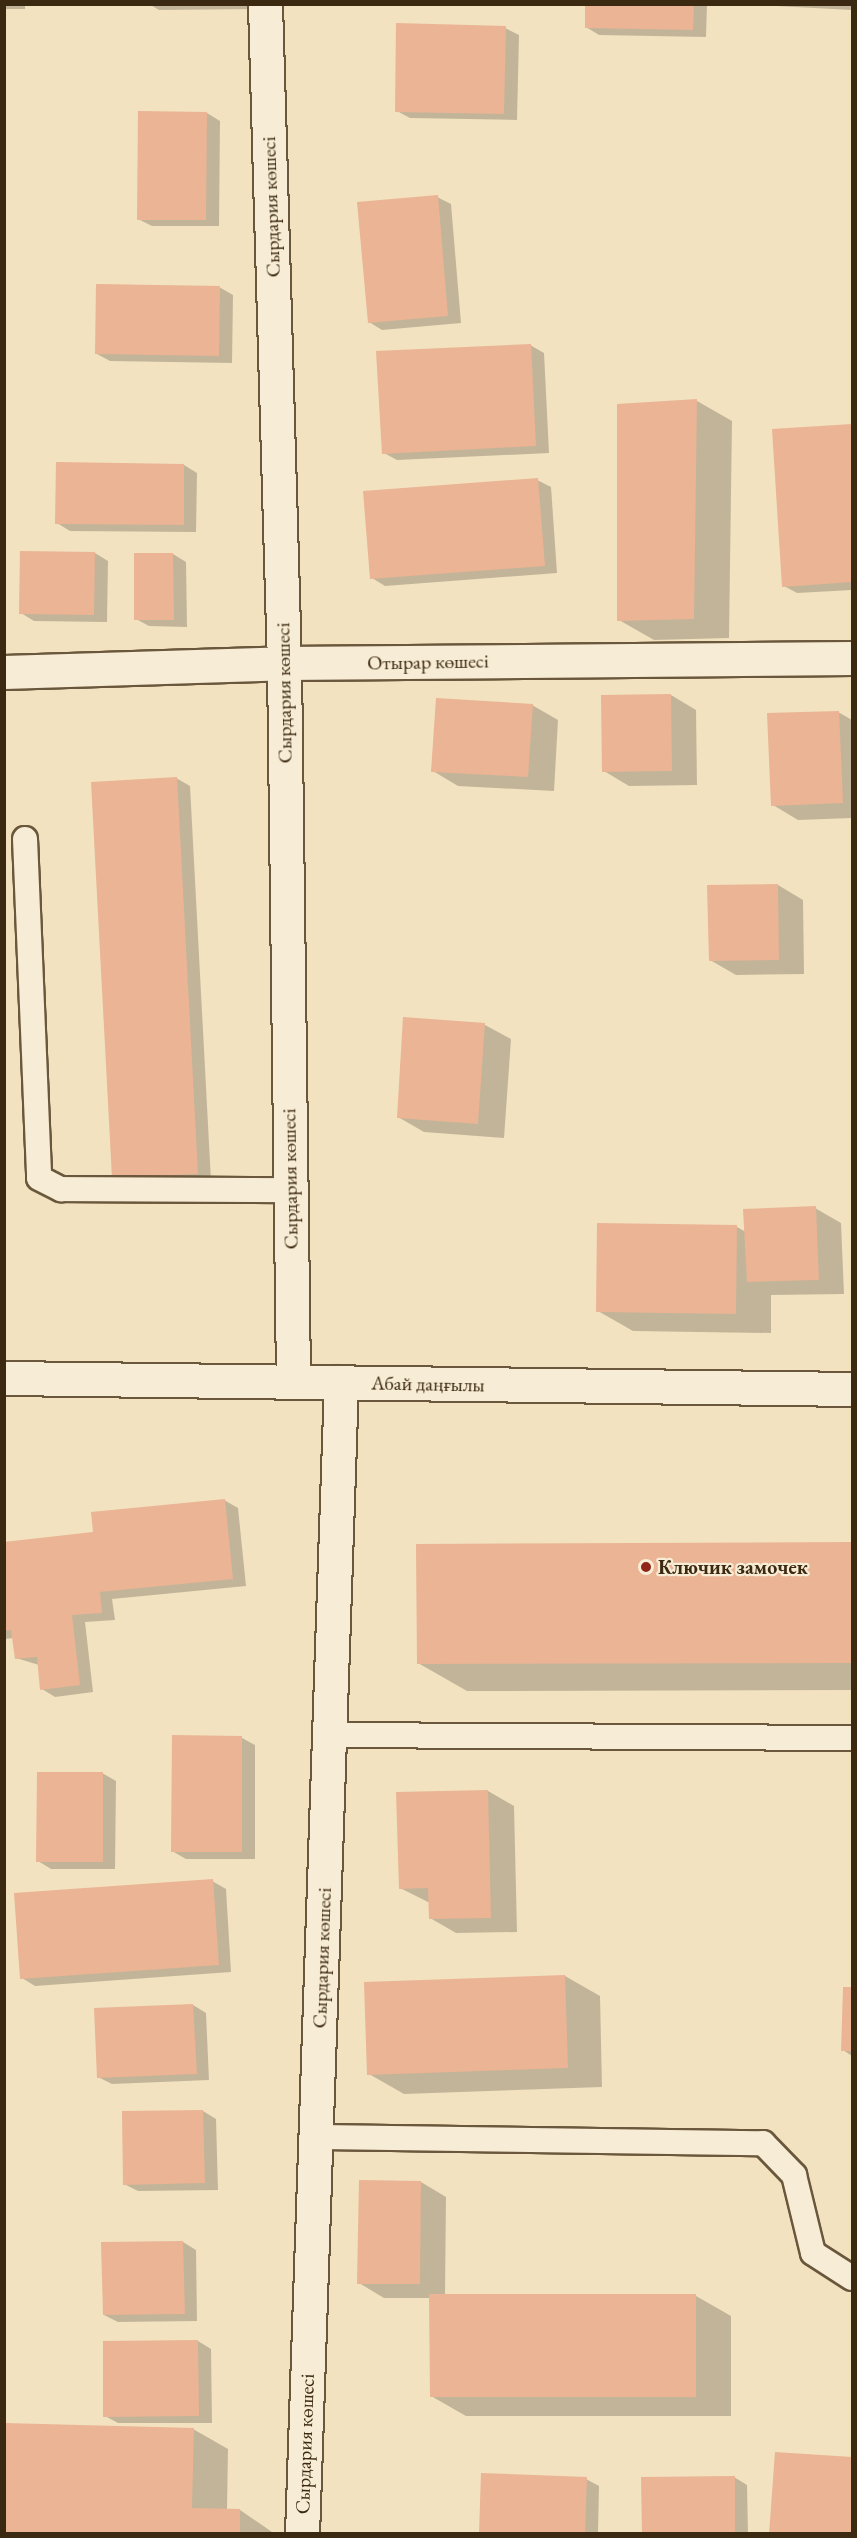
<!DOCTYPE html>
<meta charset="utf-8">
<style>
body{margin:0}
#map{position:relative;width:857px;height:2538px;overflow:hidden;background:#f2e2bf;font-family:"EB Garamond",serif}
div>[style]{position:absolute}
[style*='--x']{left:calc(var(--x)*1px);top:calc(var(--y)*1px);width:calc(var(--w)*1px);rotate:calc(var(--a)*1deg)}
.shadow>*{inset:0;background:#0003}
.building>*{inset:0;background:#eab495}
.roads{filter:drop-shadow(2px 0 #6a573c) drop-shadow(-2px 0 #6a573c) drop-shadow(0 2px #6a573c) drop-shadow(0 -2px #6a573c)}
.service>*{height:24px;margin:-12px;padding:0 12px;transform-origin:12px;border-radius:12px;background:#f7ecd5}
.minor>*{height:33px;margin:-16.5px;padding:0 16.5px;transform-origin:16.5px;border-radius:16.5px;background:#f7ecd5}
.tertiary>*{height:33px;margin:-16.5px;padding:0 16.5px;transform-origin:16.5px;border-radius:16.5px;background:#f7ecd5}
.dots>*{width:16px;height:16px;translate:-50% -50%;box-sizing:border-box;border:3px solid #f7ecd5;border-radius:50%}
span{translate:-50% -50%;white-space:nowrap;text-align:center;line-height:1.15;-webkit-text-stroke:4.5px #f7ecd5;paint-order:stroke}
.street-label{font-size:20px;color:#3c2911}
.poi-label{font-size:20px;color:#3c2911;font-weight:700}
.left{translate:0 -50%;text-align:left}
.frame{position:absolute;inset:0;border:6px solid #3c2911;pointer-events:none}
</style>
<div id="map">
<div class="shadow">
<i style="clip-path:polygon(4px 4px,25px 4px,25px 9px,4px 9px)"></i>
<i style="clip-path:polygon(149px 4px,263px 4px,264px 9px,159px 10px)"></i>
<i style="clip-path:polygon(587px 4px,707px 4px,706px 37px,599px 35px,586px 27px)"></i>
<i style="clip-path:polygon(852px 4px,852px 10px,738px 4px)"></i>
<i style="clip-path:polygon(505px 28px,519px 35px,517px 120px,410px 118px,397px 111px)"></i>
<i style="clip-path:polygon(207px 113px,220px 121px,219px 226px,152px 226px,138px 219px)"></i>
<i style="clip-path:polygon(437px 197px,451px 204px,461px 323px,382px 330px,369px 322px)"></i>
<i style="clip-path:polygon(219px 287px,233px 295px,232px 363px,110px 361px,97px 354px)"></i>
<i style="clip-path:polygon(530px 345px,544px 353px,549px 453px,397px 460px,384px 453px)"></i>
<i style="clip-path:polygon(697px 401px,732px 421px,729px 638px,654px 640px,619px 620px)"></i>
<i style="clip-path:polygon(852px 426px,852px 590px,797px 593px,784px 586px,773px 430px)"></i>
<i style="clip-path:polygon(184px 465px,197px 473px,196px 532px,70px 531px,57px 523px)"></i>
<i style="clip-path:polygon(537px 480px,551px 487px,557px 573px,385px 586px,372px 578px)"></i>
<i style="clip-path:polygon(95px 553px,108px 561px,107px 622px,34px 621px,21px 613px)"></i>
<i style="clip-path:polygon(173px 554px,186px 562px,187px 627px,149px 626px,136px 619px)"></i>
<i style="clip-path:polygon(671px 695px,696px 710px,697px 785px,629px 786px,604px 771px)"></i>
<i style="clip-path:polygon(532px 705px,558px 720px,554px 791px,458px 786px,433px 771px)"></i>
<i style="clip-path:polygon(838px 712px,852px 720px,852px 818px,798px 820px,773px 805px)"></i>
<i style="clip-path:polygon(176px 778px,190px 786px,211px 1181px,114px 1177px)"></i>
<i style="clip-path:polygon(778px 885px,803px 900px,804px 974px,736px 975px,710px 960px)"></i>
<i style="clip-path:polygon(405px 1019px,485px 1025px,511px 1039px,504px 1138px,424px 1132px,398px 1117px)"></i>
<i style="clip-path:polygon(815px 1208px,841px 1223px,844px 1294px,771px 1295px,771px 1333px,633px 1331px,598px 1311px,737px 1227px,746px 1232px)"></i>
<i style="clip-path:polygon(224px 1500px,238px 1508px,246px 1586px,112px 1599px,115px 1620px,85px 1622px,93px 1692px,55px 1697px,42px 1689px,39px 1665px,16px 1658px,14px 1638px,4px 1639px,4px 1543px,95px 1534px)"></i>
<i style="clip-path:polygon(852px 1544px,852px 1690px,467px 1691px,418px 1663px,418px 1546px)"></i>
<i style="clip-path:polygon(242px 1738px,255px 1745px,255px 1859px,186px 1859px,172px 1851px)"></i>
<i style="clip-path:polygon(102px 1773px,116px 1781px,115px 1869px,51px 1869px,38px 1861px)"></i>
<i style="clip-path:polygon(488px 1791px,514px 1806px,517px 1932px,456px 1933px,430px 1918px,430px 1903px,400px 1888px)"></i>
<i style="clip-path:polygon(212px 1881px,226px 1889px,231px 1972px,35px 1986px,22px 1978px)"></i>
<i style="clip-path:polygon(565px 1976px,600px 1996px,602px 2087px,404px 2094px,369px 2074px)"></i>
<i style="clip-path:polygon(844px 1988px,852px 1988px,852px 2056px,843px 2050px)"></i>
<i style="clip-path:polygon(193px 2005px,206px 2013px,209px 2080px,112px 2084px,98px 2077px)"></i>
<i style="clip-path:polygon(203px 2111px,216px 2119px,218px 2190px,138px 2191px,124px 2184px)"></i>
<i style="clip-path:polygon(421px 2182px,446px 2197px,445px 2296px,696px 2296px,731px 2316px,731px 2416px,466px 2416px,431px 2396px,431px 2298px,384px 2298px,359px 2283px)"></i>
<i style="clip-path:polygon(183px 2242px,196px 2250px,197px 2321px,118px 2322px,104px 2315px)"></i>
<i style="clip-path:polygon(198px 2341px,211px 2349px,212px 2423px,118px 2423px,105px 2416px)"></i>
<i style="clip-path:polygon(193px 2429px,228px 2449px,227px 2510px,240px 2510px,275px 2534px,4px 2534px)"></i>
<i style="clip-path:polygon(776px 2453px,852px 2459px,852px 2534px,771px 2534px)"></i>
<i style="clip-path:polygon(734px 2477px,747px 2485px,748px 2534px,643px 2534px)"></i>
<i style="clip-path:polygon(586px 2479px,599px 2486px,598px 2534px,480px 2534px)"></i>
</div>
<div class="building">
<i style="clip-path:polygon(585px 4px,694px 4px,693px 30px,585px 28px)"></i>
<i style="clip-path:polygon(396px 23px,506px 26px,504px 114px,395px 112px)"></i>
<i style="clip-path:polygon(138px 111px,207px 112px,206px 220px,137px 220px)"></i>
<i style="clip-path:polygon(438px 195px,448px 316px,368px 323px,357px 202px)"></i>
<i style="clip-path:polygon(96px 284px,220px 286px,219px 356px,95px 354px)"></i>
<i style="clip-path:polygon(531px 344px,536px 446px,382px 454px,376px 351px)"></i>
<i style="clip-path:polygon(697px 399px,694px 619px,617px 621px,617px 404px)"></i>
<i style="clip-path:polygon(852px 424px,852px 582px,782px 587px,772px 429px)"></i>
<i style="clip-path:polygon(56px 462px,184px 464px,184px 525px,55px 524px)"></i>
<i style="clip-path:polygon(538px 478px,545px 566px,370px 579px,363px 491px)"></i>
<i style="clip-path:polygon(20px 551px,95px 552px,94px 615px,19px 614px)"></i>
<i style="clip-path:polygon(134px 553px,173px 553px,174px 620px,134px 620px)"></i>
<i style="clip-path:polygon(671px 694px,672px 771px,602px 772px,601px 695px)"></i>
<i style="clip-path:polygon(436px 698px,533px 704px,528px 777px,431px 772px)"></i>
<i style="clip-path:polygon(839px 711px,843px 803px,771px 806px,767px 713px)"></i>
<i style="clip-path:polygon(177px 777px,198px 1174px,112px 1178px,91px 782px)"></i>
<i style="clip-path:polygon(778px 884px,779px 960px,709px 961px,707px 885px)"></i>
<i style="clip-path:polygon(403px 1017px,485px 1023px,478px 1124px,397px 1118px)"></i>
<i style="clip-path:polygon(816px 1206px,819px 1280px,747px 1282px,743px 1209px)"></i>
<i style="clip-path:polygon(597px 1223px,737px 1225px,736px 1314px,596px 1312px)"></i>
<i style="clip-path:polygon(225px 1499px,233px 1579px,100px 1592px,102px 1613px,72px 1615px,80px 1685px,40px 1690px,37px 1657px,15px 1659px,11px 1630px,4px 1631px,4px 1542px,93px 1532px,91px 1512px)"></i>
<i style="clip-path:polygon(852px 1542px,852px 1663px,417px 1664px,416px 1544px)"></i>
<i style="clip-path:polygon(172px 1735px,242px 1736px,242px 1852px,171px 1852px)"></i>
<i style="clip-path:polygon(37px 1772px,103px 1772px,103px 1862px,36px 1862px)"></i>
<i style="clip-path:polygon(488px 1790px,491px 1918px,429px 1919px,428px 1888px,399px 1889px,396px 1792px)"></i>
<i style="clip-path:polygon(213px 1879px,219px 1965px,20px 1979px,14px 1893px)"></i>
<i style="clip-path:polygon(565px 1975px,568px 2068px,367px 2075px,364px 1982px)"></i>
<i style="clip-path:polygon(843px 1987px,852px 1987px,852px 2051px,841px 2051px)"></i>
<i style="clip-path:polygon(193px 2004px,197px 2074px,97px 2078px,94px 2008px)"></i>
<i style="clip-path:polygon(203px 2110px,205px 2183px,123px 2185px,122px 2111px)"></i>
<i style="clip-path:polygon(359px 2180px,421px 2181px,420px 2284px,357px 2284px)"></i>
<i style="clip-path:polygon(183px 2241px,185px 2314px,103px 2315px,101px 2242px)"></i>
<i style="clip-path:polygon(429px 2294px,696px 2294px,696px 2397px,430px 2397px)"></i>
<i style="clip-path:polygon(198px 2340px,199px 2416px,103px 2417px,103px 2341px)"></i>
<i style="clip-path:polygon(4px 2423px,194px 2428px,192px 2508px,240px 2509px,240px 2534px,4px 2534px)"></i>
<i style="clip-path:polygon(775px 2452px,852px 2457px,852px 2534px,769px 2534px)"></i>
<i style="clip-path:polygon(481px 2473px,587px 2477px,585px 2534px,479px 2534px)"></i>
<i style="clip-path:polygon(735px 2476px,735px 2534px,642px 2534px,641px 2477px)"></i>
</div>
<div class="roads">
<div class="service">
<i style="--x:25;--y:839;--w:339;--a:87.6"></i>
<i style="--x:39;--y:1178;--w:25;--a:27"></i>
<i style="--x:61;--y:1189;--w:229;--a:0.3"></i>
<i style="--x:330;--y:1735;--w:522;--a:0.33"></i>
<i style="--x:316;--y:2137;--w:447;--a:0.8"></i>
<i style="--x:763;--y:2143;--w:45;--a:45.9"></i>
<i style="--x:794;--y:2175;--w:80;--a:76.3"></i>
<i style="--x:813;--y:2253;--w:46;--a:32.7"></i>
</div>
<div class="minor">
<i style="--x:265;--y:4;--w:659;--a:88.35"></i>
<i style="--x:284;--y:663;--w:718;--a:89.28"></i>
<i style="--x:4;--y:672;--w:280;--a:-1.8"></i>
<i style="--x:284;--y:663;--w:568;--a:-0.5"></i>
<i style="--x:302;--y:2534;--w:1153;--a:-88.06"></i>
</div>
<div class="tertiary">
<i style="--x:4;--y:1378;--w:848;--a:0.74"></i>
</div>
</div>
<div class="dots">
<i style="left:646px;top:1567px;background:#8f2418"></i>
</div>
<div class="street-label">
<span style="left:271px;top:207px;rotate:-92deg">Сырдария көшесі</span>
<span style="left:428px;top:662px;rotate:-1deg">Отырар көшесі</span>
<span style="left:284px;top:693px;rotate:-91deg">Сырдария көшесі</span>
<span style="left:290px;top:1179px;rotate:-91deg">Сырдария көшесі</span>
<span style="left:428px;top:1384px;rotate:1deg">Абай даңғылы</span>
<span style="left:322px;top:1958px;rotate:-88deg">Сырдария көшесі</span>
<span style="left:305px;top:2444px;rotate:-88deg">Сырдария көшесі</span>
</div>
<div class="poi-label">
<span class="left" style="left:658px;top:1567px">Ключик замочек</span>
</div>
<div class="frame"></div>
</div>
